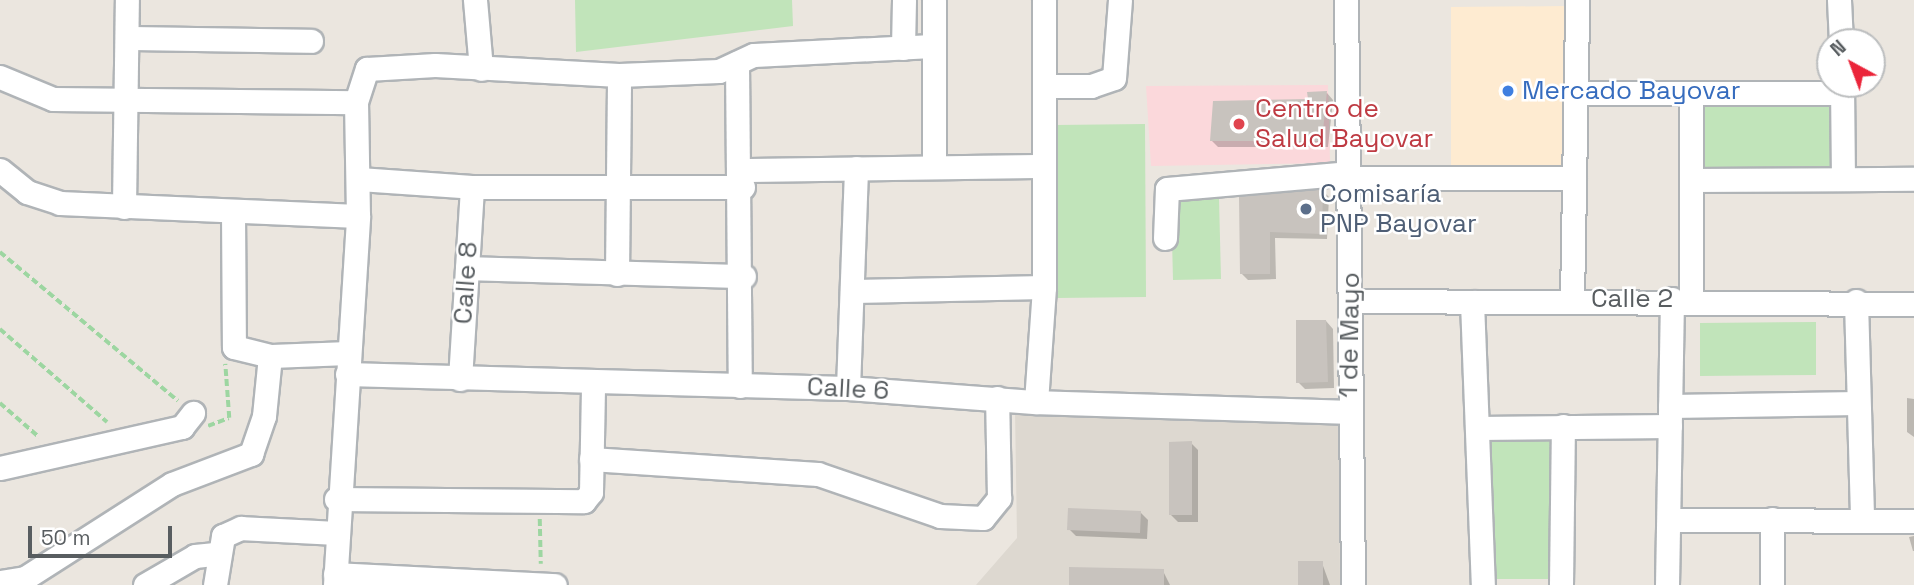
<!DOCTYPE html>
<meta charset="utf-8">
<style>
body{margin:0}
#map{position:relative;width:1914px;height:585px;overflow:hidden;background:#ebe6df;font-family:"Space Grotesk",sans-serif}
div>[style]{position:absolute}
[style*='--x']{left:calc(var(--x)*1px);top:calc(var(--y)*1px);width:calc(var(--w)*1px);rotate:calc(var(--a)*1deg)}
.commercial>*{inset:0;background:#feebd1}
.education>*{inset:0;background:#ddd8d0}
.medical>*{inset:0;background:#fbd8db}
.green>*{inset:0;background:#c1e4ba}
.shadow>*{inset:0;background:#0003}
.building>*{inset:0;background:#c8c3be}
.path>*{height:3.5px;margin-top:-1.75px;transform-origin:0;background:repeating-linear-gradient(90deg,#9dd6a1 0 7px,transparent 0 10.5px)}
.roads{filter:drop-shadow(2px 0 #b0b4b7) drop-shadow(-2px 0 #b0b4b7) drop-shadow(0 2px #b0b4b7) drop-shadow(0 -2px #b0b4b7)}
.minor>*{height:23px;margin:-11.5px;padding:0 11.5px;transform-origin:11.5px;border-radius:11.5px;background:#fff}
.dots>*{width:19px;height:19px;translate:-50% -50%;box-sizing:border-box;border:4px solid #fff;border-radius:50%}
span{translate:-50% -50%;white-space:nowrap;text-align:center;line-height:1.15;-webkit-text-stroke:5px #fff;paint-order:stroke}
.shop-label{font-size:26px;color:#366cbe}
.left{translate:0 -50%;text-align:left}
.health-label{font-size:26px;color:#be3a42}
.service-label{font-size:26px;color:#4e5e75}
.street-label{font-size:26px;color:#585d60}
.north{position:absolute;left:1816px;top:28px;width:70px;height:70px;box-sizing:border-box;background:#fff;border:2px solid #bcbebf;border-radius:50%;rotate:319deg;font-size:19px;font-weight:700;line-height:28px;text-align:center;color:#585d60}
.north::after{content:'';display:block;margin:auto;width:24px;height:32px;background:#eb253a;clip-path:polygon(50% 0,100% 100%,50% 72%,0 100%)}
.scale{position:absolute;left:28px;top:526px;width:144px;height:32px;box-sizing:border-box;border:4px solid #585d60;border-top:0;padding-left:9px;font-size:21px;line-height:24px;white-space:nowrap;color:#585d60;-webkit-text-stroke:5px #fff;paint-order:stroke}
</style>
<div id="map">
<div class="commercial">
<i style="clip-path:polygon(1568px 6px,1564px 176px,1451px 175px,1451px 7px)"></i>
</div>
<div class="education">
<i style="clip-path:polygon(1015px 410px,1339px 418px,1340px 585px,976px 585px,1017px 538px)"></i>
</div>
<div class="medical">
<i style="clip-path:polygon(1328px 85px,1330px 163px,1151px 166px,1146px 86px)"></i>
</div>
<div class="green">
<i style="clip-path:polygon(575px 0,792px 0,793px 26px,576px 52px)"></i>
<i style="clip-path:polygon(1840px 98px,1842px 175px,1698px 173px,1697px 103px)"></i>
<i style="clip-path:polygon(1145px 124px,1146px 297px,1056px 298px,1055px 125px)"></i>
<i style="clip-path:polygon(1219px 198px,1221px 279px,1173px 280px,1171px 199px)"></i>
<i style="clip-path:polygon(1816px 322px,1816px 375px,1700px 376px,1700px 323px)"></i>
<i style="clip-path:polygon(1555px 435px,1553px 579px,1490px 579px,1486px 437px)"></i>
</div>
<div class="shadow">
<i style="clip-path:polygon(1327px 93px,1333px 100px,1328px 147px,1218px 147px,1212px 141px)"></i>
<i style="clip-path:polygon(1323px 191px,1329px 197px,1327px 239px,1275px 238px,1276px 279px,1248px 280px,1241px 273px,1241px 198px)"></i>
<i style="clip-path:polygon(1326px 321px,1333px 329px,1334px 388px,1305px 389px,1298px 382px)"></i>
<i style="clip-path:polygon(1907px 398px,1914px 399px,1914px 437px,1907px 432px)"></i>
<i style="clip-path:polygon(1191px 443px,1198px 450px,1198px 522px,1178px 522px,1171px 515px)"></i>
<i style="clip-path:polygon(1140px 512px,1148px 520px,1147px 539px,1076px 536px,1069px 529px)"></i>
<i style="clip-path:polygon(1914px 536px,1914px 551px,1913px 551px,1909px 537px)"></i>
<i style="clip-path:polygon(1322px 563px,1330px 585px,1300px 585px)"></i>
<i style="clip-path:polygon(1163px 571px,1170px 585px,1071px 585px)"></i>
</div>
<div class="building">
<i style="clip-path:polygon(1327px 91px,1322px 141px,1210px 141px,1213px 101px,1308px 99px,1307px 92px)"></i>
<i style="clip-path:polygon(1323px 189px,1322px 234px,1270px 232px,1270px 274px,1240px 274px,1239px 197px)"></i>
<i style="clip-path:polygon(1296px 320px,1326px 320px,1328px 382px,1296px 383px)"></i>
<i style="clip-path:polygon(1192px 441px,1192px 515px,1169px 515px,1169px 442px)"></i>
<i style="clip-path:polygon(1068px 508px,1141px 511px,1140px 533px,1067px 530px)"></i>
<i style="clip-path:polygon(1298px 561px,1323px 561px,1323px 585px,1298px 585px)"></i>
<i style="clip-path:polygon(1069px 567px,1164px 569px,1164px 585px,1069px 585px)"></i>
</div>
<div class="path">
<i style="--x:0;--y:252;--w:232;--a:39.9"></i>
<i style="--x:0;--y:329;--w:142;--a:41"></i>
<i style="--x:0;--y:403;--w:52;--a:41.1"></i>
<i style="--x:208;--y:426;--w:22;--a:-21"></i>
<i style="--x:229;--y:418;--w:54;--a:-94.2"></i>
<i style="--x:540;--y:519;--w:45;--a:88.7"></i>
</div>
<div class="roads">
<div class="minor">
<i style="--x:475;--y:0;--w:69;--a:85"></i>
<i style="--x:934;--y:0;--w:167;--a:90"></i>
<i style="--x:1346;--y:0;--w:585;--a:89.31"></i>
<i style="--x:1839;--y:0;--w:42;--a:87.3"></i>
<i style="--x:127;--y:38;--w:184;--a:0.9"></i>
<i style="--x:903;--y:48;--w:48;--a:-88.8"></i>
<i style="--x:737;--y:63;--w:323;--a:89.5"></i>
<i style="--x:0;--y:77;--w:57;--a:22.5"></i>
<i style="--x:53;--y:99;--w:303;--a:0.6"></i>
<i style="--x:1842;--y:84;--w:95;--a:89.4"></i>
<i style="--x:1044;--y:86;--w:47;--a:0"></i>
<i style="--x:1091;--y:86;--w:24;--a:-19"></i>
<i style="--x:1114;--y:78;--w:78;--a:-85.6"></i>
<i style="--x:1576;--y:93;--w:266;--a:0"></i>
<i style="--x:0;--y:170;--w:35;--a:39"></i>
<i style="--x:27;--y:192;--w:35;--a:18"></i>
<i style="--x:60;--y:203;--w:298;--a:2.5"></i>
<i style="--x:742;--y:170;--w:301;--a:-0.8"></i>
<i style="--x:1350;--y:178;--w:224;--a:0"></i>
<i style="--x:359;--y:179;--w:113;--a:4"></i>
<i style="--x:472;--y:187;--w:271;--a:0"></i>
<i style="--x:1691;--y:180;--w:223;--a:-0.3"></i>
<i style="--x:124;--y:207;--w:207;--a:-89.2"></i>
<i style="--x:233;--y:212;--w:135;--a:89.6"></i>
<i style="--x:234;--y:347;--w:37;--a:14"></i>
<i style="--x:270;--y:356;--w:79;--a:-2.2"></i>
<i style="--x:1165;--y:238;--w:49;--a:-87.7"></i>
<i style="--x:1167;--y:189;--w:184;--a:-5"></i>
<i style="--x:467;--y:268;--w:277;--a:1.7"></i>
<i style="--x:617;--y:274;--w:199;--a:-89.4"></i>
<i style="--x:854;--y:291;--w:190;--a:-1.2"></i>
<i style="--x:1691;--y:299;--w:202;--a:-90"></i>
<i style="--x:1572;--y:300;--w:300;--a:-89"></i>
<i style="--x:1350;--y:301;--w:564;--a:0.3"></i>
<i style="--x:1856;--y:301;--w:219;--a:88.4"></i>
<i style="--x:1472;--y:302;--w:283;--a:87.8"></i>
<i style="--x:347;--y:374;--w:501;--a:1.6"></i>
<i style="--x:848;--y:388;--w:189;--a:4.3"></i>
<i style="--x:1036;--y:402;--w:313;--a:1.8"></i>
<i style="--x:460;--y:379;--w:192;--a:-86.4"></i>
<i style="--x:848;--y:388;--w:220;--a:-87.9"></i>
<i style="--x:1036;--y:402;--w:115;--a:-86"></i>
<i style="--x:1044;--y:287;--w:287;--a:-90"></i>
<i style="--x:1670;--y:406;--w:188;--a:-0.9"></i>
<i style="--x:1478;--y:428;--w:192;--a:-0.6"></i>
<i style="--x:591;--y:459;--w:227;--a:3.8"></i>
<i style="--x:818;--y:474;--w:129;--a:19"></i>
<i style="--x:940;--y:516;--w:43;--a:2.7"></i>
<i style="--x:983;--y:518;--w:26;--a:-51"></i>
<i style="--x:999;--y:498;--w:100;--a:-91.1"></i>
<i style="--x:0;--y:468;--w:187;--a:-12.7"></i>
<i style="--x:182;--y:427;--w:18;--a:-52"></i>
<i style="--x:336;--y:499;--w:248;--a:0.5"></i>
<i style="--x:584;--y:501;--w:11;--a:-52"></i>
<i style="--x:591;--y:492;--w:109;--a:-88.9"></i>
<i style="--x:1772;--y:519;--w:66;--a:90"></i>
<i style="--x:1669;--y:520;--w:245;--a:0.2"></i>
<i style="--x:335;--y:574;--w:220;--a:2.9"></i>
<i style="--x:0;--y:582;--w:25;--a:-9"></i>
<i style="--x:25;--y:578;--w:174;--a:-32.6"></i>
<i style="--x:172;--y:484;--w:85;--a:-20.8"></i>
<i style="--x:251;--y:454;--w:40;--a:-71.1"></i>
<i style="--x:264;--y:416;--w:60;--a:-84.3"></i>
<i style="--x:145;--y:585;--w:58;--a:-30.1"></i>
<i style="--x:195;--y:556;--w:20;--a:-6"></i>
<i style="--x:215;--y:585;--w:50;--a:-80.7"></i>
<i style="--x:223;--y:536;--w:20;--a:-24"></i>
<i style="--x:241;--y:528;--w:94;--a:3"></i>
<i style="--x:335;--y:585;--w:370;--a:-86.4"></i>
<i style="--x:358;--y:216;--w:114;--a:-91"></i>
<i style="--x:356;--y:102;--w:35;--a:-72"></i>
<i style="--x:367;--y:69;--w:68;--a:-3.4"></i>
<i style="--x:435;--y:65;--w:184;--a:3.1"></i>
<i style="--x:619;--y:75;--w:100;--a:-2.3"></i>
<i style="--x:719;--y:71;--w:38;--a:-25"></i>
<i style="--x:754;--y:55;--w:178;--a:-2.9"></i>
<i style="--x:1561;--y:585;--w:159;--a:-89.3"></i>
<i style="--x:1667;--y:585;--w:286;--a:-89"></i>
</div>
</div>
<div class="dots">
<i style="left:1508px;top:91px;background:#3f7fe0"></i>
<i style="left:1239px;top:124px;background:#e0444e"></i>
<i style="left:1306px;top:209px;background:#5c6f8a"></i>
</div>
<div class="shop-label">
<span class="left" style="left:1522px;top:91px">Mercado Bayovar</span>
</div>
<div class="health-label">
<span class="left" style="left:1255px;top:124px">Centro de<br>Salud Bayovar</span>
</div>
<div class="service-label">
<span class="left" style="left:1320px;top:209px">Comisaría<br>PNP Bayovar</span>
</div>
<div class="street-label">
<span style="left:466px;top:283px;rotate:-86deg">Calle 8</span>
<span style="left:1632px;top:299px">Calle 2</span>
<span style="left:1350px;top:335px;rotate:-89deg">1 de Mayo</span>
<span style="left:848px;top:389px;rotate:3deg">Calle 6</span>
</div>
<div class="north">N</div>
<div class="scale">50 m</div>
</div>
